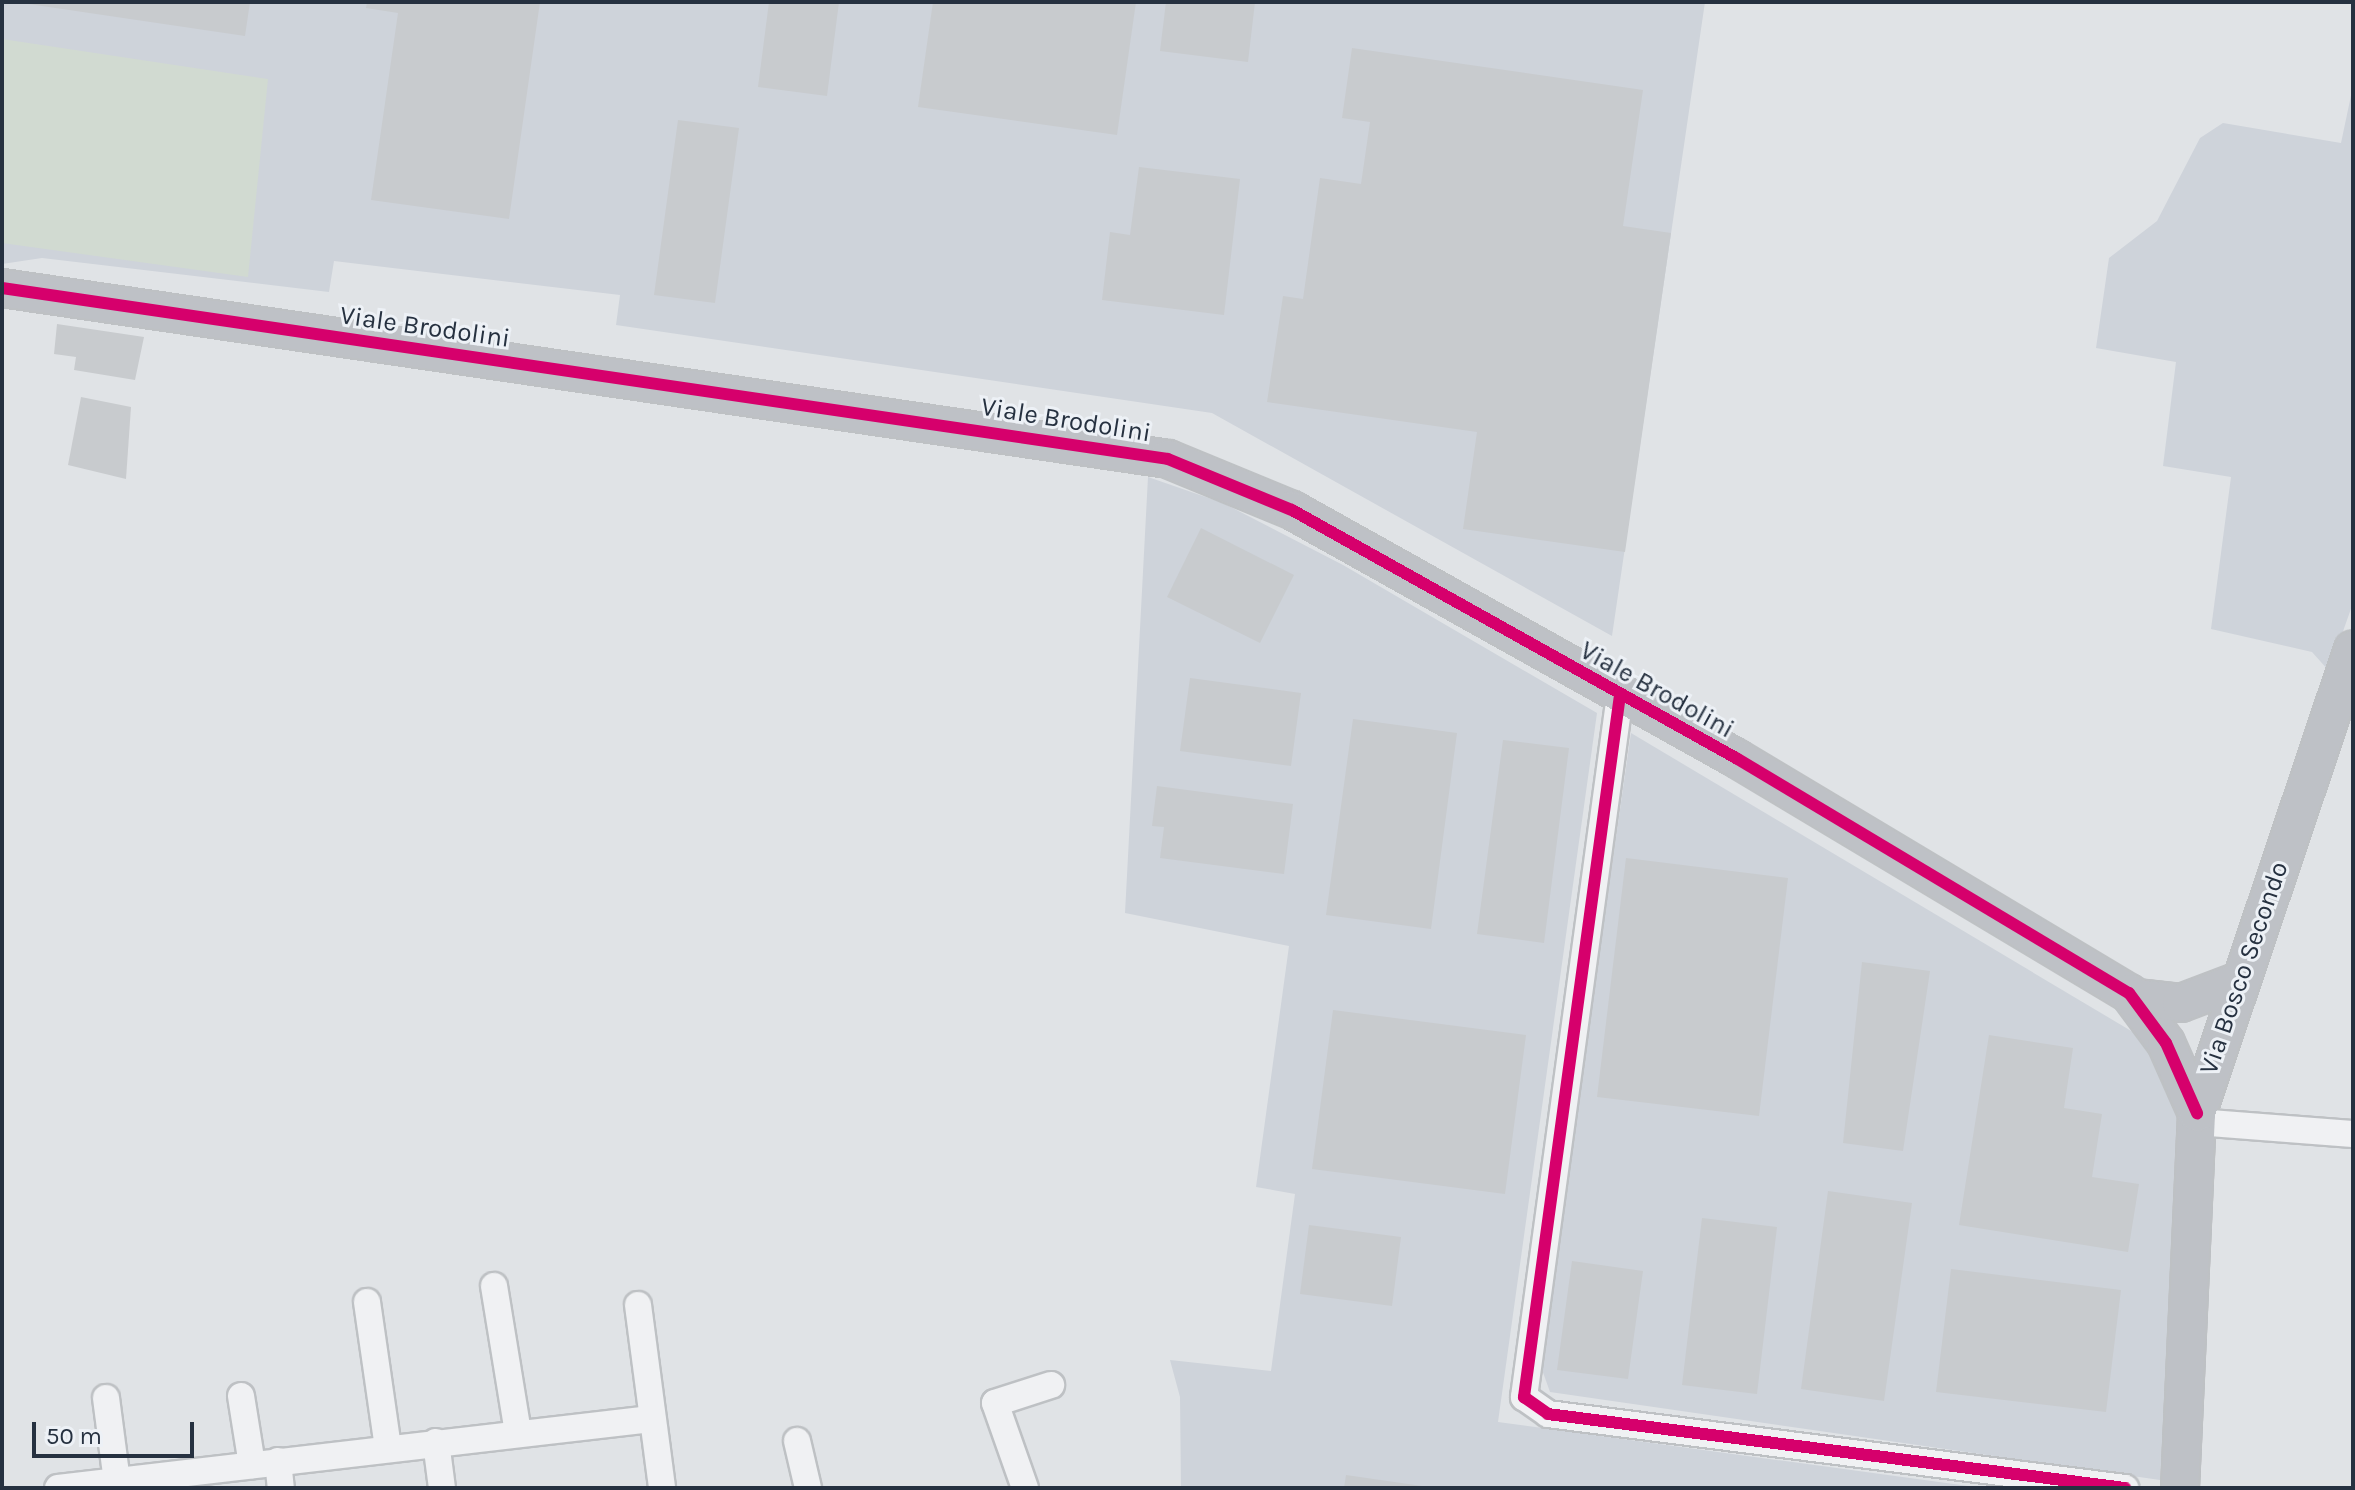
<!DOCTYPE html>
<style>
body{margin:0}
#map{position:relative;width:2355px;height:1490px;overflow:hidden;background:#e0e3e6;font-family:Karla,sans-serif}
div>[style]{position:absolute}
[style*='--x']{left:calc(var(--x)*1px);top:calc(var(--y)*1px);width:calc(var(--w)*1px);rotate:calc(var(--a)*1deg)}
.built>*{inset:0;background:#ced3da}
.green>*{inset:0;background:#d1dad1}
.building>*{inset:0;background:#c8cbce}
.roads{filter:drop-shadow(2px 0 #bec1c4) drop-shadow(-2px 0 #bec1c4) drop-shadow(0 2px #bec1c4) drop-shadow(0 -2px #bec1c4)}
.street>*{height:26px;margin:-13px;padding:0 13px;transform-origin:13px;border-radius:13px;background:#f0f1f3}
.secondary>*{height:36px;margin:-18px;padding:0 18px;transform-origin:18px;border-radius:18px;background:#bec1c6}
.cycleway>*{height:12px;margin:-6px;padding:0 6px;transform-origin:6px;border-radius:6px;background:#d6006c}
span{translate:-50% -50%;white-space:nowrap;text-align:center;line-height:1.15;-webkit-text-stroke:6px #edf1f6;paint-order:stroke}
.street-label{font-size:26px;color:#263140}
.frame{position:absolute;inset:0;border:4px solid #263140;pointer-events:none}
.scale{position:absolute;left:32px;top:1422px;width:162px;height:36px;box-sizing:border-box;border:4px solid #263140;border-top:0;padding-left:10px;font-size:24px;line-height:28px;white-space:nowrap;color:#263140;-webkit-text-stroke:6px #edf1f6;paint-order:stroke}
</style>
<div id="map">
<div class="built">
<i style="clip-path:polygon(2px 2px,1705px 2px,1612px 636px,1212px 413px,616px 325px,620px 295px,334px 261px,329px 292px,42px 258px,2px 264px)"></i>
<i style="clip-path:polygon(2353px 86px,2353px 603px,2329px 671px,2312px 652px,2211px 629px,2231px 477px,2163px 466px,2176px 362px,2096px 348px,2109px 258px,2157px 221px,2200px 138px,2223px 123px,2341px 143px)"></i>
<i style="clip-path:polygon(1148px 477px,1223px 503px,1343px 565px,1597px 713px,1498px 1422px,1983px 1488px,1181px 1488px,1180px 1397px,1170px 1360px,1271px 1371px,1295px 1194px,1256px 1187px,1289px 946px,1125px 913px)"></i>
<i style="clip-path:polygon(1631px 733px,2143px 1038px,2183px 1116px,2160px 1480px,1550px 1392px,1540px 1364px)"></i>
</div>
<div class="green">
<i style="clip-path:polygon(2px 39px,268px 79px,248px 277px,2px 243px)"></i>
</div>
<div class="building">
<i style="clip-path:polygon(15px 2px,250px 2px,245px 36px)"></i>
<i style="clip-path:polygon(367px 2px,540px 2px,509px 219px,371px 200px,398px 13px,366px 8px)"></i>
<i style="clip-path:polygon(769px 2px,839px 2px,827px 96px,758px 87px)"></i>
<i style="clip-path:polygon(933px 2px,1136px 2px,1117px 135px,918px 107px)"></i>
<i style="clip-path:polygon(1166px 2px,1255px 2px,1248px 62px,1160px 51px)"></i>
<i style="clip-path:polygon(1352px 48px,1643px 90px,1623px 226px,1671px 233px,1625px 552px,1463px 529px,1477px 432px,1267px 402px,1283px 296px,1303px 299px,1320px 178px,1361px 184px,1370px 122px,1342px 118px)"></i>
<i style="clip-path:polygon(678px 120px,739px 128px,715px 303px,654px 295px)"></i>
<i style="clip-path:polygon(1139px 167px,1240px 179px,1224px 315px,1102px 300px,1110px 232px,1130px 235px)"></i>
<i style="clip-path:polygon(57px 324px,144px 337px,135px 380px,74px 370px,76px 357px,54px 354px)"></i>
<i style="clip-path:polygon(81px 397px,131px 407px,126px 479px,68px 465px)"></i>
<i style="clip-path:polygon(1201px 528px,1294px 575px,1260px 643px,1167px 597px)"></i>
<i style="clip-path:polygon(1190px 678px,1301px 693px,1291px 766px,1180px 751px)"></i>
<i style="clip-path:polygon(1353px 719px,1457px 733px,1431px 929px,1326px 915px)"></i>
<i style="clip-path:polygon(1503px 740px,1569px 748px,1544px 943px,1477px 934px)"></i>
<i style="clip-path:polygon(1157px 786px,1293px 804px,1284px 874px,1160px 858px,1164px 827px,1152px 826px)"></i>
<i style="clip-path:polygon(1626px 858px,1788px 878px,1759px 1116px,1597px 1097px)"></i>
<i style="clip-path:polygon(1862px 962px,1930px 971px,1903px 1151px,1843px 1143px)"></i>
<i style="clip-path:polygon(1333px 1010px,1526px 1035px,1505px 1194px,1312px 1169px)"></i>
<i style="clip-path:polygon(1989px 1035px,2073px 1048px,2064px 1108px,2102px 1114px,2092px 1177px,2139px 1184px,2128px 1252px,1959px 1225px)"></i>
<i style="clip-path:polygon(1828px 1191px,1912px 1203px,1884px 1401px,1801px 1389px)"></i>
<i style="clip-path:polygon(1702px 1218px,1777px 1227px,1757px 1394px,1682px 1385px)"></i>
<i style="clip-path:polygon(1309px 1225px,1401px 1237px,1392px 1306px,1300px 1294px)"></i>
<i style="clip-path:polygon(1572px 1261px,1643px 1271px,1628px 1379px,1557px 1370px)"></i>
<i style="clip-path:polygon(1951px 1269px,2121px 1290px,2106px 1412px,1936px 1392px)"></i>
<i style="clip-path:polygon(1346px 1475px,1422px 1486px,1422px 1488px,1344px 1488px)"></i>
</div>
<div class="roads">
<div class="street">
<i style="--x:1620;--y:695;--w:709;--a:97.79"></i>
<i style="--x:1524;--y:1397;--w:29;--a:35"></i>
<i style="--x:1548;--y:1414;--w:582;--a:7.31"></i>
<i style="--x:2197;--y:1122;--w:156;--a:4.4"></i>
<i style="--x:494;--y:1286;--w:148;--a:80.7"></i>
<i style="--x:367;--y:1302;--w:148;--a:81.8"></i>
<i style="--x:638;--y:1305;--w:185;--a:82.5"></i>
<i style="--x:241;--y:1396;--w:70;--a:80.9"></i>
<i style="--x:106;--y:1398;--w:84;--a:82.5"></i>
<i style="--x:797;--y:1441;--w:48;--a:76.8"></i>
<i style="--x:436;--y:1442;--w:46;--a:82.6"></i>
<i style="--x:278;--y:1461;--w:27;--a:84"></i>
<i style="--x:58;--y:1488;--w:597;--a:-6.64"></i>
<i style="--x:1025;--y:1488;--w:90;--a:-109.4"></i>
<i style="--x:995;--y:1403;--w:59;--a:-17.8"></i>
</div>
<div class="secondary">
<i style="--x:2;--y:288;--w:1178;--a:8.34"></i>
<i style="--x:1168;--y:459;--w:134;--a:22.4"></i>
<i style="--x:1292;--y:510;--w:509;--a:29.19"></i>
<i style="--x:1736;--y:758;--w:458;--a:30.9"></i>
<i style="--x:2129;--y:993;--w:62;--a:53.5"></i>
<i style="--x:2166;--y:1043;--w:77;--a:66.1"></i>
<i style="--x:2136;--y:998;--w:45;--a:6.3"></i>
<i style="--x:2181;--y:1003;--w:62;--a:-20.8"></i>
<i style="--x:2180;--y:1488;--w:375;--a:-87.4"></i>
<i style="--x:2197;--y:1113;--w:489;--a:-71.4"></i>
</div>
</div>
<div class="cycleway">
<i style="--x:2;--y:288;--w:1178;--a:8.34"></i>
<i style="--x:1168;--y:459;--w:134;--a:22.4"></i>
<i style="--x:1292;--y:510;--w:509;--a:29.19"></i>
<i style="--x:1736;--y:758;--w:458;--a:30.9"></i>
<i style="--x:2129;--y:993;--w:62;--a:53.5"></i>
<i style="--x:2166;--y:1043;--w:77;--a:66.1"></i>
<i style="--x:1620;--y:695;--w:709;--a:97.79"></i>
<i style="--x:1524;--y:1397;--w:29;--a:35"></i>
<i style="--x:1548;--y:1414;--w:582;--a:7.31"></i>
</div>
<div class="street-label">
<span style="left:425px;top:327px;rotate:8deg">Viale Brodolini</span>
<span style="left:1066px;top:420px;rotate:9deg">Viale Brodolini</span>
<span style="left:1657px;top:690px;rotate:29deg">Viale Brodolini</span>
<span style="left:2244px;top:968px;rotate:-71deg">Via Bosco Secondo</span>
</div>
<div class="frame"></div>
<div class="scale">50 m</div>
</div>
